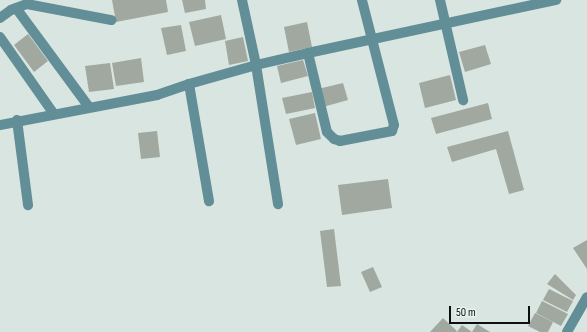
<!DOCTYPE html>
<style>
body{margin:0}
#map{position:relative;width:587px;height:332px;overflow:hidden;background:#d8e5e1;font-family:"Sofia Sans Condensed",sans-serif}
div>[style]{position:absolute}
[style*='--x']{left:calc(var(--x)*1px);top:calc(var(--y)*1px);width:calc(var(--w)*1px);rotate:calc(var(--a)*1deg)}
.building>*{inset:0;background:#a1a8a0}
.street>*{height:10px;margin:-5px;padding:0 5px;transform-origin:5px;border-radius:5px;background:#628e97}
span{translate:-50% -50%;white-space:nowrap;text-align:center;line-height:1.15;-webkit-text-stroke:4px #e5f2ee;paint-order:stroke}
.scale{position:absolute;left:449px;top:306px;width:81px;height:18px;box-sizing:border-box;border:2px solid #0b0f0e;border-top:0;padding-left:5px;font-size:12px;line-height:14px;white-space:nowrap;color:#0b0f0e;-webkit-text-stroke:3px #e5f2ee;paint-order:stroke}
</style>
<div id="map">
<div class="building">
<i style="clip-path:polygon(112px 0,166px 0,168px 12px,116px 22px)"></i>
<i style="clip-path:polygon(182px 0,205px 0,206px 9px,185px 13px)"></i>
<i style="clip-path:polygon(221px 15px,226px 39px,195px 46px,189px 22px)"></i>
<i style="clip-path:polygon(307px 22px,312px 47px,289px 52px,284px 27px)"></i>
<i style="clip-path:polygon(181px 25px,186px 51px,167px 55px,161px 28px)"></i>
<i style="clip-path:polygon(28px 34px,48px 61px,34px 72px,14px 45px)"></i>
<i style="clip-path:polygon(243px 37px,248px 61px,229px 65px,225px 41px)"></i>
<i style="clip-path:polygon(485px 45px,491px 64px,465px 72px,459px 52px)"></i>
<i style="clip-path:polygon(141px 58px,144px 82px,116px 86px,112px 63px)"></i>
<i style="clip-path:polygon(303px 60px,308px 76px,281px 83px,277px 66px)"></i>
<i style="clip-path:polygon(110px 63px,114px 89px,89px 92px,85px 66px)"></i>
<i style="clip-path:polygon(450px 75px,456px 100px,425px 108px,419px 83px)"></i>
<i style="clip-path:polygon(343px 83px,348px 100px,323px 107px,318px 89px)"></i>
<i style="clip-path:polygon(312px 92px,315px 108px,286px 114px,282px 98px)"></i>
<i style="clip-path:polygon(488px 103px,492px 119px,436px 134px,431px 118px)"></i>
<i style="clip-path:polygon(315px 113px,321px 139px,296px 145px,289px 119px)"></i>
<i style="clip-path:polygon(157px 131px,160px 157px,141px 159px,138px 133px)"></i>
<i style="clip-path:polygon(508px 131px,524px 190px,509px 194px,496px 149px,452px 162px,447px 147px)"></i>
<i style="clip-path:polygon(388px 179px,392px 208px,342px 215px,338px 185px)"></i>
<i style="clip-path:polygon(334px 229px,341px 286px,327px 287px,320px 231px)"></i>
<i style="clip-path:polygon(587px 240px,587px 269px,573px 248px)"></i>
<i style="clip-path:polygon(373px 267px,382px 287px,370px 292px,361px 272px)"></i>
<i style="clip-path:polygon(555px 274px,576px 295px,573px 300px,547px 284px)"></i>
<i style="clip-path:polygon(549px 289px,573px 301px,567px 312px,543px 300px)"></i>
<i style="clip-path:polygon(542px 301px,568px 314px,561px 326px,536px 313px)"></i>
<i style="clip-path:polygon(535px 313px,553px 322px,548px 332px,540px 332px,528px 326px)"></i>
<i style="clip-path:polygon(443px 318px,457px 331px,456px 332px,430px 332px)"></i>
<i style="clip-path:polygon(477px 324px,490px 332px,457px 332px,462px 325px,472px 332px)"></i>
</div>
<div class="street">
<i style="--x:242;--y:0;--w:66;--a:77.8"></i>
<i style="--x:256;--y:65;--w:53;--a:-13"></i>
<i style="--x:308;--y:53;--w:81;--a:76.5"></i>
<i style="--x:327;--y:132;--w:10;--a:45"></i>
<i style="--x:334;--y:139;--w:6;--a:18"></i>
<i style="--x:340;--y:141;--w:53;--a:-10.9"></i>
<i style="--x:392;--y:131;--w:6;--a:-72"></i>
<i style="--x:394;--y:125;--w:129;--a:-104.4"></i>
<i style="--x:440;--y:0;--w:103;--a:77"></i>
<i style="--x:16;--y:8;--w:123;--a:53.6"></i>
<i style="--x:0;--y:18;--w:14;--a:-36"></i>
<i style="--x:11;--y:10;--w:17;--a:-21"></i>
<i style="--x:27;--y:4;--w:86;--a:10.8"></i>
<i style="--x:0;--y:37;--w:94;--a:55"></i>
<i style="--x:308;--y:53;--w:254;--a:-12.1"></i>
<i style="--x:189;--y:84;--w:119;--a:80.3"></i>
<i style="--x:17;--y:120;--w:86;--a:82.6"></i>
<i style="--x:0;--y:125;--w:160;--a:-10.8"></i>
<i style="--x:157;--y:95;--w:34;--a:-19"></i>
<i style="--x:189;--y:84;--w:70;--a:-15.8"></i>
<i style="--x:256;--y:65;--w:141;--a:81"></i>
<i style="--x:567;--y:332;--w:40;--a:-60.3"></i>
</div>
<div class="scale">50 m</div>
</div>
